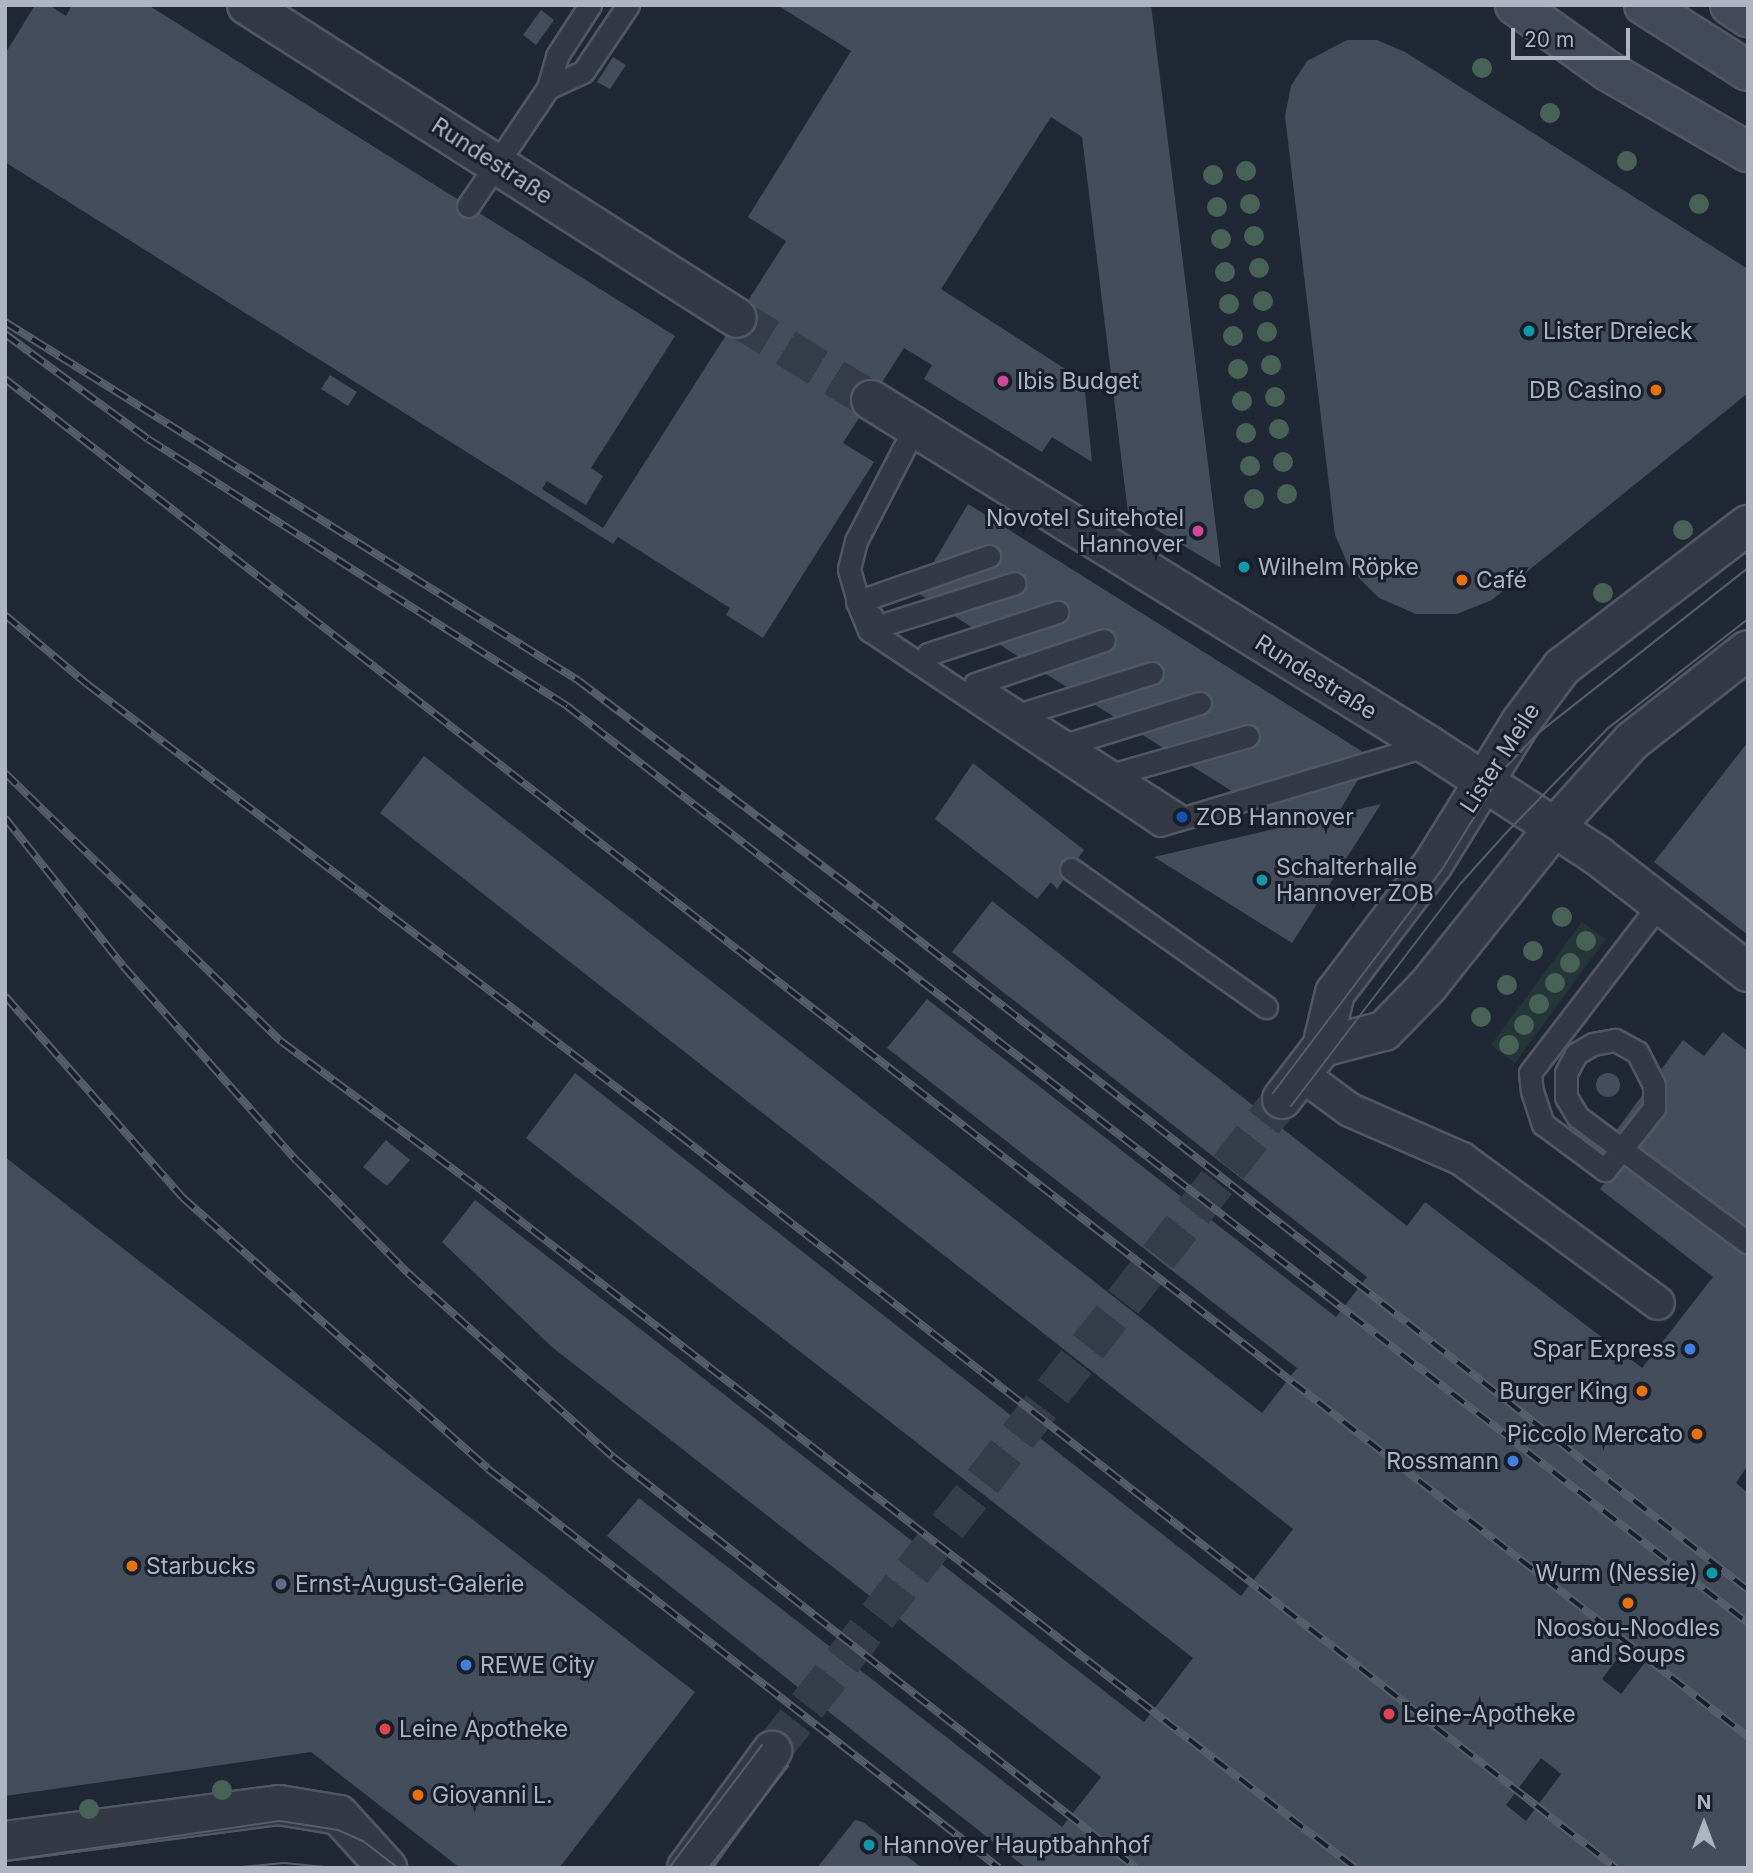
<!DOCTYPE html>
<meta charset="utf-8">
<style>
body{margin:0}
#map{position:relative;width:1753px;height:1873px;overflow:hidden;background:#212835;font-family:Inter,sans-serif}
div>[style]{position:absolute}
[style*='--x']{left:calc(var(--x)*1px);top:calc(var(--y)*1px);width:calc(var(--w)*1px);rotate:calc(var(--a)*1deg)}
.green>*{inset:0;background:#253638}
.building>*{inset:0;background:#444d5c}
.round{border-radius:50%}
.minor-tunnel>*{height:38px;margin-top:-19px;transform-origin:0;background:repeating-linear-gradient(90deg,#363d4a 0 38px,transparent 0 57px)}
.tertiary-tunnel>*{height:38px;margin-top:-19px;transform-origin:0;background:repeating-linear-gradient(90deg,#363d4a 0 38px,transparent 0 57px)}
.roads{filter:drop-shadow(2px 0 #515763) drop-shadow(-2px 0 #515763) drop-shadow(0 2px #515763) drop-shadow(0 -2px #515763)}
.service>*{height:21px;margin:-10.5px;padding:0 10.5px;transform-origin:10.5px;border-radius:10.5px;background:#343a45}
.pedestrian>*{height:32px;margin:-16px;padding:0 16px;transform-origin:16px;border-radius:16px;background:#343a45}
.minor>*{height:38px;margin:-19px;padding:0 19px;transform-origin:19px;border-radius:19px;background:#343a45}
.tertiary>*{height:38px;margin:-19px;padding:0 19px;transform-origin:19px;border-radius:19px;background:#343a45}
.secondary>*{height:38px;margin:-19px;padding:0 19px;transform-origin:19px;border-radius:19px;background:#424958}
.tram>*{height:2px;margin:-1px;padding:0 1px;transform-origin:1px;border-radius:1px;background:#565e6c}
.rail>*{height:8px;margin-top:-4px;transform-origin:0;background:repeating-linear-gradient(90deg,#191f2a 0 16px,#565e6c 0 32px);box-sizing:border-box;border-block:2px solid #565e6c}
.trees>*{width:20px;height:20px;margin:-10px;border-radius:50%;background:#486257}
.dots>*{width:19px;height:19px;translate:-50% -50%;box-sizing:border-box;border:4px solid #191f2a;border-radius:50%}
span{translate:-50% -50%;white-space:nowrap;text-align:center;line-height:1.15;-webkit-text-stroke:6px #191f2a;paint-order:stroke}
.street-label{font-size:23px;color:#aeb4c2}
.poi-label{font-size:23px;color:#aeb4c2}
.left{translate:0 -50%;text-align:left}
.right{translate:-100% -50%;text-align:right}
.frame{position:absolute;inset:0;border:7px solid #aeb4c2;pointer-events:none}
.north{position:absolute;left:1669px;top:1789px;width:70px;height:70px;-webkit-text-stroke:5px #191f2a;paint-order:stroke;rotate:0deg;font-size:19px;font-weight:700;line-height:28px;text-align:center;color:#aeb4c2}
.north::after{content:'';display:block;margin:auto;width:24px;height:32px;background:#aeb4c2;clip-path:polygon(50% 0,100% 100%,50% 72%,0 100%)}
.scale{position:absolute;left:1511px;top:28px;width:119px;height:32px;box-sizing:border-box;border:4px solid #aeb4c2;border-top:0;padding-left:9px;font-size:21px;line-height:24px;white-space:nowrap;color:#aeb4c2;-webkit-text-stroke:5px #191f2a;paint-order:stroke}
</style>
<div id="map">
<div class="green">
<i style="clip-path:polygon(1582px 922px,1606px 939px,1515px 1063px,1491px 1045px)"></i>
</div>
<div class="building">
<i style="clip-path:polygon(35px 5px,49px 5px,66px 16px,72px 5px,148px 5px,675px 336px,591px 468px,603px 476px,586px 505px,547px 481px,542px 489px,603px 528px,786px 241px,748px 217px,851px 51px,777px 5px,1151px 5px,1221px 568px,1128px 513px,1082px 137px,1051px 117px,941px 289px,1084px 381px,1092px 462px,1052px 437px,1042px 452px,924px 379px,932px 365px,904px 348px,843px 443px,874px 462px,763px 638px,726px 615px,730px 608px,618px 537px,613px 544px,5px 162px,5px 54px)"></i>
<i style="clip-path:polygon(541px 10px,554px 20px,536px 45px,523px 35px)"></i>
<i style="clip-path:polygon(1347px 40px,1377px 40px,1405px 52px,1748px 269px,1748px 393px,1492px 600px,1457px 614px,1416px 614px,1379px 598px,1350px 569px,1335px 535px,1285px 116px,1291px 86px,1307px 61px)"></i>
<i style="clip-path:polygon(613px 57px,626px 65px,610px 89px,597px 82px)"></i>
<i style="clip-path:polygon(330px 375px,357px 392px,348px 406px,321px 389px)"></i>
<i style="clip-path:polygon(968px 504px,1371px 757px,1338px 814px,1381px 804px,1292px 943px,1154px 857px,1287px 826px,916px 592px)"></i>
<i style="clip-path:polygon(1748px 742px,1748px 935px,1654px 862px)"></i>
<i style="clip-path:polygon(evenodd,424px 756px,1262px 1413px,1297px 1368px,887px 1048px,927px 999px,1336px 1317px,1367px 1277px,952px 952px,992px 901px,1407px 1226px,1425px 1202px,1642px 1368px,1713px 1277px,1600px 1189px,1620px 1162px,1601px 1151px,1683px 1040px,1704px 1056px,1723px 1032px,1748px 1051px,1748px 1465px,1736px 1483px,1748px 1493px,1748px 1868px,1026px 1868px,607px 1536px,639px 1498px,1062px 1827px,1101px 1777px,552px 1347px,442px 1242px,475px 1200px,1144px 1722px,1193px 1658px,526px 1138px,575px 1073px,1241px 1596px,1293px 1529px,380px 813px,424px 756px,1630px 1642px,1649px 1657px,1621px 1694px,1602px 1679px,1630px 1642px,424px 756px,1541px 1758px,1561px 1774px,1526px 1821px,1506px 1805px,1541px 1758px)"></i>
<i style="clip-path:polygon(973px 763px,1084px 850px,1057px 889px,1051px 882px,1037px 899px,935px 819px)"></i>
<i class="round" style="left:1596px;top:1073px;width:24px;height:24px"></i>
<i style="clip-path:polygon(386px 1140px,410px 1160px,387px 1186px,363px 1167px)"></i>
<i style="clip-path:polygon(5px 1157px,695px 1692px,559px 1868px,460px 1868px,311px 1752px,5px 1796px)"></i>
<i style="clip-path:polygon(855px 1820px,863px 1822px,922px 1868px,817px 1868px)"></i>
</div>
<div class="minor-tunnel">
<i style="--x:737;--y:318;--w:157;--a:31.5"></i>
</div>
<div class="tertiary-tunnel">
<i style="--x:772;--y:1751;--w:828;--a:-51.97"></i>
</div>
<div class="roads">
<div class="service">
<i style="--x:548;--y:88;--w:38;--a:-25"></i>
<i style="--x:583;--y:72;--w:81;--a:-56.1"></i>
<i style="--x:468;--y:206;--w:143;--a:-55.9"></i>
<i style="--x:548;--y:88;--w:33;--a:-74"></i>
<i style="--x:557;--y:56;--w:61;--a:-57.1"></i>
<i style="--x:857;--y:602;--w:140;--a:-19.2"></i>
<i style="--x:860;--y:608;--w:24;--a:68"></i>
<i style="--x:869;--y:630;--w:350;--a:33.8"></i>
<i style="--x:1160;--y:825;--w:280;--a:-16.6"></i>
<i style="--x:872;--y:617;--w:15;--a:-143"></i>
<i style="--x:860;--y:608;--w:41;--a:-105.8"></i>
<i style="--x:849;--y:569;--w:29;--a:-76"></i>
<i style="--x:856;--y:541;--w:131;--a:-62.7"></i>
<i style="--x:882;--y:625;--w:139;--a:-17.5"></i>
<i style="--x:928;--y:654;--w:136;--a:-18"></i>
<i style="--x:975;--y:684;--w:136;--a:-18.8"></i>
<i style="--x:978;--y:686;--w:242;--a:32.7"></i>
<i style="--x:1021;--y:714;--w:137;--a:-17.4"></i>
<i style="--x:1068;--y:744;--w:138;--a:-17.3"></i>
<i style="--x:1114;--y:774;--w:139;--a:-15.8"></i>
<i style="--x:1071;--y:869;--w:239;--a:35.3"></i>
<i style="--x:1661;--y:902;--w:215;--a:127.5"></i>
<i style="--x:1530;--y:1073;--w:18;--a:84"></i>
<i style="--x:1532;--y:1091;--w:35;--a:72"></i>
<i style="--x:1543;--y:1124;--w:77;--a:36.6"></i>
<i style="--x:1605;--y:1170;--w:79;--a:-51.7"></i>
<i style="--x:1654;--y:1108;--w:23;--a:-90"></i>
<i style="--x:1654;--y:1085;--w:37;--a:-117"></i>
<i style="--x:1637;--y:1052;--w:25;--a:-151"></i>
<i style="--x:1615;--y:1040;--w:22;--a:170"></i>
<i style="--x:1593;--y:1044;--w:20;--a:150"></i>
<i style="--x:1576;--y:1054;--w:21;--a:118"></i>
<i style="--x:1566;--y:1073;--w:24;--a:90"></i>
<i style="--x:1566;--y:1097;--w:23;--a:59"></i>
<i style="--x:1578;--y:1117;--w:212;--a:36.5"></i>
</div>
<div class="pedestrian">
<i style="--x:1301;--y:1074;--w:61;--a:36.3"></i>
<i style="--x:1350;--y:1110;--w:122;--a:23.6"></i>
<i style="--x:1462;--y:1159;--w:243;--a:36.3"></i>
</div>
<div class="minor">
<i style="--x:247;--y:5;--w:581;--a:32.57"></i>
<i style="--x:871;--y:400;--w:655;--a:31.77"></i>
<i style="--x:1428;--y:745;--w:203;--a:33.1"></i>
<i style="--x:1598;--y:856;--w:190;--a:37.7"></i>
</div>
<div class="tertiary">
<i style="--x:1322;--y:1047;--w:64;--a:-14.5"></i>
<i style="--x:1384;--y:1031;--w:62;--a:-45.7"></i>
<i style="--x:1427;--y:987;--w:202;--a:-51.4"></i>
<i style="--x:1553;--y:829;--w:118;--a:-48.1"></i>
<i style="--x:1632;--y:741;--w:147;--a:-38.1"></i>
<i style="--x:1282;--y:1099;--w:66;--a:-52.4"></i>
<i style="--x:1322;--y:1047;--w:56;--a:-76.5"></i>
<i style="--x:1335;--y:993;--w:162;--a:-52.8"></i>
<i style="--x:1433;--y:864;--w:167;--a:-58.2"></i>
<i style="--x:1521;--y:722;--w:69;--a:-53.3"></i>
<i style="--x:1562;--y:667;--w:234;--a:-37.4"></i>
<i style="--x:5;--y:1841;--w:276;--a:-7.5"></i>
<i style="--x:279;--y:1805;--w:61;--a:9.5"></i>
<i style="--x:339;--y:1815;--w:72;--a:47.8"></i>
<i style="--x:687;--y:1868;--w:145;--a:-54"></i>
</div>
<div class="secondary">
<i style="--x:1515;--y:5;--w:114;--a:35.4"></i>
<i style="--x:1608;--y:71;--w:162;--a:30.1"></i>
<i style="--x:1644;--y:5;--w:123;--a:32.4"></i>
<i style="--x:1730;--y:5;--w:22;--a:34"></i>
</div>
</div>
<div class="tram">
<i style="--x:1273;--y:1093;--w:278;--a:-52.9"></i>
<i style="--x:1441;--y:871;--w:120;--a:-58.3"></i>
<i style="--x:1504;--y:769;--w:48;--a:-46.7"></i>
<i style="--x:1537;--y:734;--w:268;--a:-38.2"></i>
<i style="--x:1291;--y:1106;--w:280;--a:-52.7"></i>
<i style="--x:1461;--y:883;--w:67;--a:-48"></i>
<i style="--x:1506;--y:833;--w:145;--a:-45.8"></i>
<i style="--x:1607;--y:729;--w:179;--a:-38"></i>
<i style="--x:5;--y:1861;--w:278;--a:-8.3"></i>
<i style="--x:280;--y:1821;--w:59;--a:8.8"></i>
<i style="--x:338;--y:1830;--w:27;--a:24"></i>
<i style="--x:363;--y:1841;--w:44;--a:37.6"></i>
<i style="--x:231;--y:1868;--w:53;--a:-5.4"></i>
<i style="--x:284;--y:1863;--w:52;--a:5.5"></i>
<i style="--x:669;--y:1868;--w:154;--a:-52.9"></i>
<i style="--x:709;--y:1868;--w:129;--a:-52.2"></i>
</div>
<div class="rail">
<i style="--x:5;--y:322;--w:677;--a:32.02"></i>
<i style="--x:579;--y:681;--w:375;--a:37.2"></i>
<i style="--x:878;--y:908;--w:1105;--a:38.09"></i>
<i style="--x:5;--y:334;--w:177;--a:36.3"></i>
<i style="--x:148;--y:439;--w:497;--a:32.5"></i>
<i style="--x:567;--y:706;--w:1495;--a:37.83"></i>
<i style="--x:5;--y:379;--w:2210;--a:37.92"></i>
<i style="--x:5;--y:615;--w:107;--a:40.1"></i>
<i style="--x:87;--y:684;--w:744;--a:37.3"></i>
<i style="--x:679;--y:1135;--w:1190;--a:38.04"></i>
<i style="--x:5;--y:773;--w:386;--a:44.2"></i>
<i style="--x:282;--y:1042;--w:248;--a:36.6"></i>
<i style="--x:481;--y:1190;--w:1106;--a:37.8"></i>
<i style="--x:5;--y:818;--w:189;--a:51.4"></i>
<i style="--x:123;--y:966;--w:261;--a:48.3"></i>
<i style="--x:297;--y:1161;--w:158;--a:45.3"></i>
<i style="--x:408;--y:1273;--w:275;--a:41.9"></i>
<i style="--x:613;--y:1457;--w:665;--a:38.16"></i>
<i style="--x:5;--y:996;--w:268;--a:48.6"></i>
<i style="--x:182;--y:1197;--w:409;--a:41.6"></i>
<i style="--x:488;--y:1469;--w:648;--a:37.98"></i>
</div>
<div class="trees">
<i style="left:1482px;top:68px"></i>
<i style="left:1550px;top:113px"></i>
<i style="left:1627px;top:161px"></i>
<i style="left:1246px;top:171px"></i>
<i style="left:1213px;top:175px"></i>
<i style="left:1250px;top:204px"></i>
<i style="left:1699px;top:204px"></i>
<i style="left:1217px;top:207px"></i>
<i style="left:1254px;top:236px"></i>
<i style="left:1221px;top:239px"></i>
<i style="left:1259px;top:268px"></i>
<i style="left:1225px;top:272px"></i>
<i style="left:1263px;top:301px"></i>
<i style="left:1229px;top:304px"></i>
<i style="left:1267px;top:332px"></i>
<i style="left:1233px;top:336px"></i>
<i style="left:1271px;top:365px"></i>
<i style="left:1238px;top:369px"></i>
<i style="left:1275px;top:397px"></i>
<i style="left:1242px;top:401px"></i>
<i style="left:1279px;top:429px"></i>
<i style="left:1246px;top:433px"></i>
<i style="left:1283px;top:462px"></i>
<i style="left:1250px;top:466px"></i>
<i style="left:1287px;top:494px"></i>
<i style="left:1254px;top:499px"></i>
<i style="left:1683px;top:530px"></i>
<i style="left:1603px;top:593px"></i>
<i style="left:1562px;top:917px"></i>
<i style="left:1586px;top:941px"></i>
<i style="left:1533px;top:951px"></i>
<i style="left:1570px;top:963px"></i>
<i style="left:1555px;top:983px"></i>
<i style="left:1507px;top:985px"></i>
<i style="left:1539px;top:1004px"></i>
<i style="left:1481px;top:1017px"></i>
<i style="left:1524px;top:1025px"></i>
<i style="left:1509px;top:1045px"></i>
<i style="left:222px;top:1790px"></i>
<i style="left:89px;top:1809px"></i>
</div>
<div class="dots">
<i style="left:1529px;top:331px;background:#0f9aa8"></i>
<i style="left:1003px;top:381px;background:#d1479c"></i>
<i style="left:1656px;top:390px;background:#e8710a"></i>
<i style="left:1198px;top:531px;background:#d1479c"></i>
<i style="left:1244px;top:567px;background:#0f9aa8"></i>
<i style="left:1462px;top:580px;background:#e8710a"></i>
<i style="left:1182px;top:817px;background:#1a4fb4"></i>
<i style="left:1262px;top:880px;background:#0f9aa8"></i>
<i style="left:1690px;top:1349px;background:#3f7fe0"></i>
<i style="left:1642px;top:1391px;background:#e8710a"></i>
<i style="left:1697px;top:1434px;background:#e8710a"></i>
<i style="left:1513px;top:1461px;background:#3f7fe0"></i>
<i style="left:132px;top:1566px;background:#e8710a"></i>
<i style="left:1712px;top:1573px;background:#0f9aa8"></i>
<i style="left:281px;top:1584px;background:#5c6f8a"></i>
<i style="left:1628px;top:1603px;background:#e8710a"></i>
<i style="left:466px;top:1665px;background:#3f7fe0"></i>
<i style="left:1389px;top:1714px;background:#e0444e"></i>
<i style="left:385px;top:1729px;background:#e0444e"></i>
<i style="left:418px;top:1795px;background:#e8710a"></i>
<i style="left:869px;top:1845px;background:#0f9aa8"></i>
</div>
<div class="street-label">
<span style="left:492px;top:161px;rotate:33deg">Rundestraße</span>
<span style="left:1316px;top:677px;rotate:32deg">Rundestraße</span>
<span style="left:1500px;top:758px;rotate:-57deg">Lister Meile</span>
</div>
<div class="poi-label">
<span class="left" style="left:1543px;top:331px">Lister Dreieck</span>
<span class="left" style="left:1017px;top:381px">Ibis Budget</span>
<span class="right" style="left:1642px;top:390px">DB Casino</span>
<span class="right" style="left:1184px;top:531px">Novotel Suitehotel<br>Hannover</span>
<span class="left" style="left:1258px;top:567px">Wilhelm Röpke</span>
<span class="left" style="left:1476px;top:580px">Café</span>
<span class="left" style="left:1196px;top:817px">ZOB Hannover</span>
<span class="left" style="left:1276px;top:880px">Schalterhalle<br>Hannover ZOB</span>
<span class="right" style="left:1676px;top:1349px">Spar Express</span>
<span class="right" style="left:1628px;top:1391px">Burger King</span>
<span class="right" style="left:1683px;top:1434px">Piccolo Mercato</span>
<span class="right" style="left:1499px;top:1461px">Rossmann</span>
<span class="left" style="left:146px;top:1566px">Starbucks</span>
<span class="right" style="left:1698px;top:1573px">Wurm (Nessie)</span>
<span class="left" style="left:295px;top:1584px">Ernst-August-Galerie</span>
<span style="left:1628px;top:1641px">Noosou-Noodles<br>and Soups</span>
<span class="left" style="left:480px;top:1665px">REWE City</span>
<span class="left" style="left:1403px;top:1714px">Leine-Apotheke</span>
<span class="left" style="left:399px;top:1729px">Leine Apotheke</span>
<span class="left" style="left:432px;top:1795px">Giovanni L.</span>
<span class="left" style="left:883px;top:1845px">Hannover Hauptbahnhof</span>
</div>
<div class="frame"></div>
<div class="north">N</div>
<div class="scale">20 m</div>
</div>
